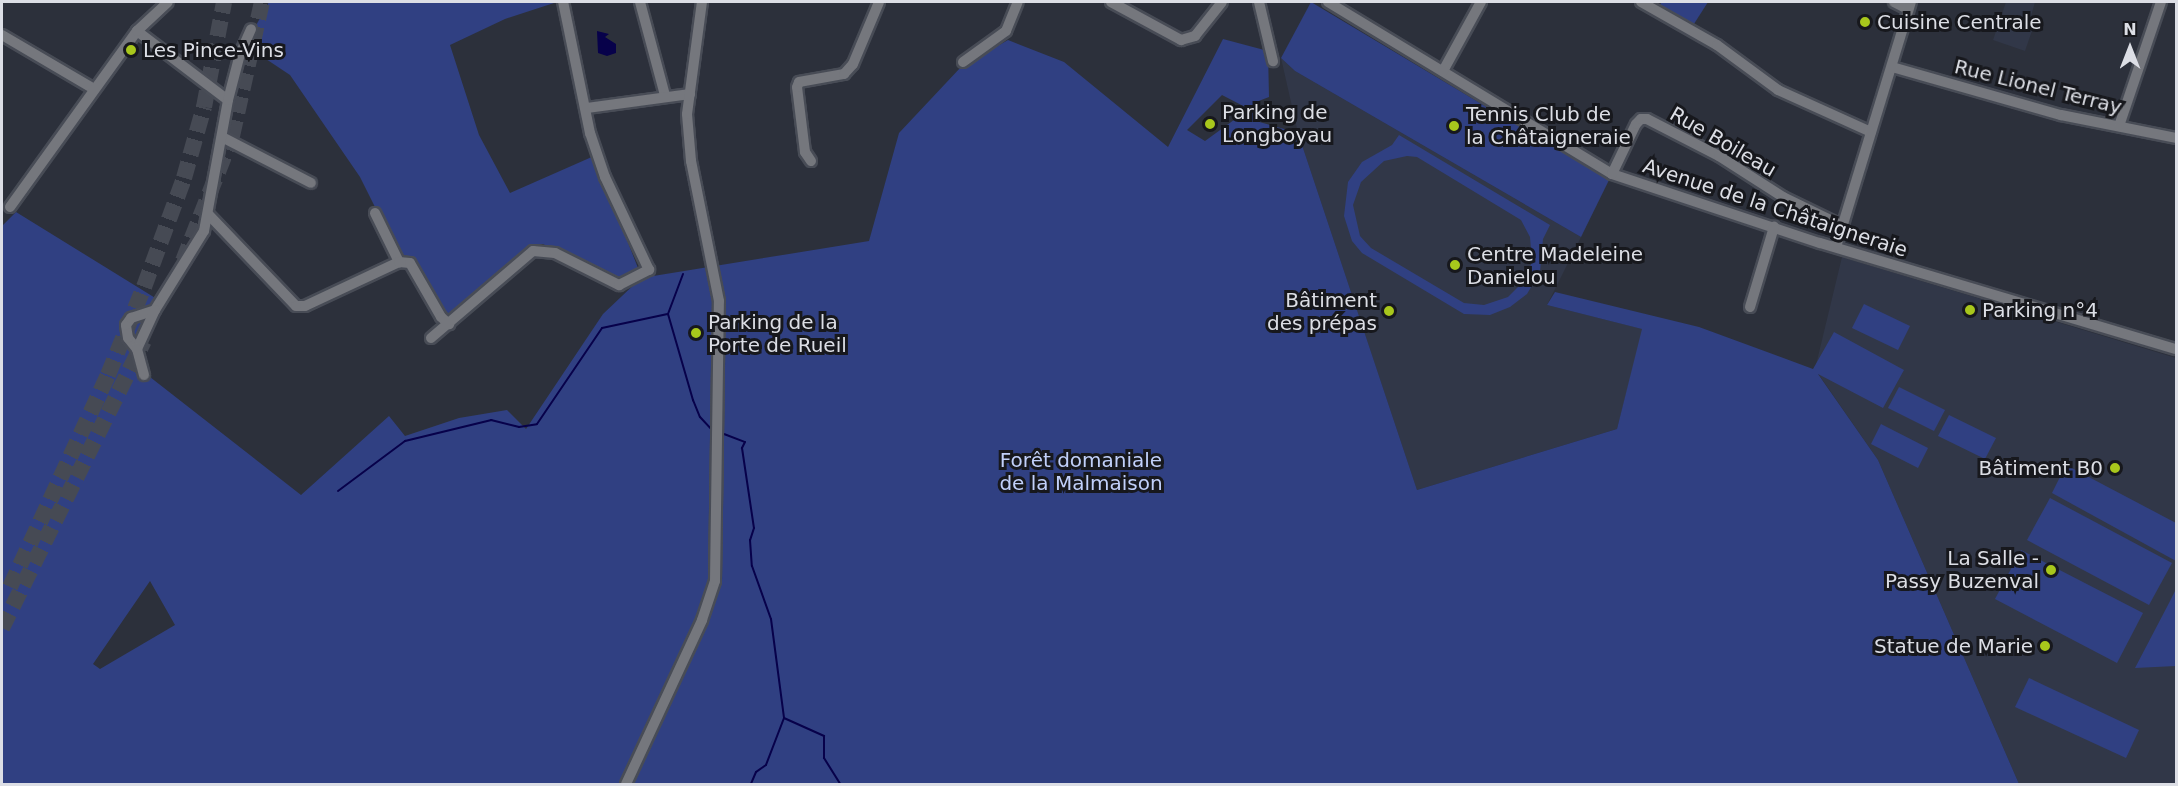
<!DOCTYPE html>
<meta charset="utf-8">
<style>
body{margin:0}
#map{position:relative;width:2178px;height:786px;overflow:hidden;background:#2c303b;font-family:"DejaVu Sans",sans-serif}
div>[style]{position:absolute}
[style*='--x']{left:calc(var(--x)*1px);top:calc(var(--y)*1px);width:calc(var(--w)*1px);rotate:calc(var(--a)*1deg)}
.built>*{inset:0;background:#313748}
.green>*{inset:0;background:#304082}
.water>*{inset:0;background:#07014a}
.stream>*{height:2px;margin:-1px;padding:0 1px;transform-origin:1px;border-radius:1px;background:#07014a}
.highway-tunnel>*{height:16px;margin-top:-8px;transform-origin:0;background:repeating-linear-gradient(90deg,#464a54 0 16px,transparent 0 24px)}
.roads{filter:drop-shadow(2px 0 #484c56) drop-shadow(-2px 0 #484c56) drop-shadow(0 2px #484c56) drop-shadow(0 -2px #484c56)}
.minor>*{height:10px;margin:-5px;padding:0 5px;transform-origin:5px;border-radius:5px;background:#75777d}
.dots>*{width:16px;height:16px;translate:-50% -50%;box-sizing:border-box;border:3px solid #17181d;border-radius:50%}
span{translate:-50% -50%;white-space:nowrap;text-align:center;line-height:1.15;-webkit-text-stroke:6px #17181d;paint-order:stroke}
.poi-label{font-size:20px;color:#dcdee5}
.left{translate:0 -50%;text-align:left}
.right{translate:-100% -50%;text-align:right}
.street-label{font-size:20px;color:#dcdee5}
.park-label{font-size:20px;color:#c1d0fa}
.frame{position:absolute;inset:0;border:3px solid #dcdee5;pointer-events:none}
.north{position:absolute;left:2100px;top:18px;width:60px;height:60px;-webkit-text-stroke:4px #17181d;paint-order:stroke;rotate:0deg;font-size:16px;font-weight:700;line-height:24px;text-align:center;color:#dcdee5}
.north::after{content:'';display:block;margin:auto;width:21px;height:27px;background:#dcdee5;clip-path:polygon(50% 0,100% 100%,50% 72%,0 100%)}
</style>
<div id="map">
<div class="built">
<i style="clip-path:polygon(2006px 2px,2035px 2px,2029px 23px,2034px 25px,2025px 51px,1993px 40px)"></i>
<i style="clip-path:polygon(1281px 58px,1295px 71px,1581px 237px,1547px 305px,1643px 329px,1617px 429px,1417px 490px,1298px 133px)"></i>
<i style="clip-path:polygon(1842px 257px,2176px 358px,2176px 784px,2019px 784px,1878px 460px,1815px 369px)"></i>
</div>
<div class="green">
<i style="clip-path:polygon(269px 2px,557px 2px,505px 19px,450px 45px,479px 135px,510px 193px,594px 156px,638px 268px,630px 279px,620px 285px,543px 244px,535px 245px,452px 318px,441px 310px,415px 259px,398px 253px,360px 177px,290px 75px,245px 45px)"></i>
<i style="clip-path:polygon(1311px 2px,1609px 180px,1581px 237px,1295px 71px,1281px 58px)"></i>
<i style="clip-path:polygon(1662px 2px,1708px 2px,1692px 27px,1658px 7px)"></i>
<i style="clip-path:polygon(evenodd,1223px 39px,1268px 51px,1269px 97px,1256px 102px,1256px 121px,1298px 133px,1417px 490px,1617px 429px,1642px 329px,1547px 305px,1555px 292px,1699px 327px,1813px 369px,1834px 332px,1904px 370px,1883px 408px,1818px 374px,1878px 460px,2019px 784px,2px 784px,2px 226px,16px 212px,165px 304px,140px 353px,150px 377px,301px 495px,389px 416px,405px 436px,459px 418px,507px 410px,526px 429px,603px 314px,641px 278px,869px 241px,899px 133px,961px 67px,1008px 40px,1064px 62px,1168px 147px,1223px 39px,1222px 95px,1249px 109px,1205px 141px,1187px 130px,1222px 95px,1223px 39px,150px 581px,175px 625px,100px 669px,93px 664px,150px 581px)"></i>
<i style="clip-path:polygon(evenodd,1399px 135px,1550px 225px,1543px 239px,1540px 272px,1527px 294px,1510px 307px,1490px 315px,1464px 314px,1362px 253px,1352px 241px,1344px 216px,1348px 182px,1362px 162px,1392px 145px,1399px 135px,1407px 156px,1417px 157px,1521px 220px,1530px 237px,1532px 262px,1524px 281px,1508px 297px,1484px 305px,1464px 303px,1371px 248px,1360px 236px,1353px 205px,1361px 182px,1384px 161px,1407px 156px)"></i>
<i style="clip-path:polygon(1864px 304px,1910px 326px,1898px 350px,1852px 328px)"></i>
<i style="clip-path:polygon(1899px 387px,1945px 410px,1934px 431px,1888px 408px)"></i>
<i style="clip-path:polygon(1949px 415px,1996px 438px,1985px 459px,1938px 436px)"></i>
<i style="clip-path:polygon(1881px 424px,1928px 448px,1918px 468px,1871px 444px)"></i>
<i style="clip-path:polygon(2066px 465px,2176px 523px,2176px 561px,2052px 493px)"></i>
<i style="clip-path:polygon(2050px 498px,2172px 563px,2149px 605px,2027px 540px)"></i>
<i style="clip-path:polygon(2021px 550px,2143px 613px,2117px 663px,1995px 599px)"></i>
<i style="clip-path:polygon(2176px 589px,2176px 666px,2135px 668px,2169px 603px)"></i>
<i style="clip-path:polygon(2029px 678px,2139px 730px,2126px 758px,2015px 707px)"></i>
</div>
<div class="water">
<i style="clip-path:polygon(597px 31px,609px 34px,605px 37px,616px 44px,616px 53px,607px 56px,598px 53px)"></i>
</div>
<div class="stream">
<i style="--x:683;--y:274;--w:43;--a:110.6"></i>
<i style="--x:668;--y:314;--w:90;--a:73.8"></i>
<i style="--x:693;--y:400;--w:18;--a:68"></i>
<i style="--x:700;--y:417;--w:21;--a:47"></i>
<i style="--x:724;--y:434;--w:22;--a:21"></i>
<i style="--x:745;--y:442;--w:7;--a:117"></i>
<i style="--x:742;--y:448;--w:81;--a:81.5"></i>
<i style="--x:754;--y:528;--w:13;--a:108"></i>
<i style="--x:750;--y:540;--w:26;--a:86"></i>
<i style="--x:752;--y:566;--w:56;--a:70.3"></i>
<i style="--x:771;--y:619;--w:100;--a:82.5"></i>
<i style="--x:784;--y:718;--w:50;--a:111"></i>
<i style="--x:766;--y:765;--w:12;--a:145"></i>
<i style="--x:756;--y:772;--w:13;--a:113"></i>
<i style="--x:338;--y:491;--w:84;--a:-36.7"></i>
<i style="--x:405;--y:441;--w:89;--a:-13.7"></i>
<i style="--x:491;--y:420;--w:29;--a:14"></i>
<i style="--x:519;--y:427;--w:18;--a:-9"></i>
<i style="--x:537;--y:424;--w:116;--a:-55.9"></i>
<i style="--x:602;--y:328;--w:67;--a:-12"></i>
<i style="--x:784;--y:718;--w:44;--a:24.2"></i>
<i style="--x:824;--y:736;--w:22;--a:90"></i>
<i style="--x:824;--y:758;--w:31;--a:58"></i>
</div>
<div class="highway-tunnel">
<i style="--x:183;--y:261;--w:134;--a:-68.6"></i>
<i style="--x:232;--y:136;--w:137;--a:-77.4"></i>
<i style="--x:10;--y:587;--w:234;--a:-65.2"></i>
<i style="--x:108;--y:375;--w:95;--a:-67.8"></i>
<i style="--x:144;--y:287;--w:116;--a:-69.8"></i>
<i style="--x:184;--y:178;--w:74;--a:-74.3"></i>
<i style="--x:204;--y:107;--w:107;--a:-79.2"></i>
<i style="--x:2;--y:628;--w:320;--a:-63.7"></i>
</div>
<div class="roads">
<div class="minor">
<i style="--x:640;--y:2;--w:96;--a:75"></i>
<i style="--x:1111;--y:2;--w:80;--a:28.5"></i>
<i style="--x:1181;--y:40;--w:15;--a:-16"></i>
<i style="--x:1195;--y:36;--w:43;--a:-51.5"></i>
<i style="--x:1259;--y:2;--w:61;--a:76.7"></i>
<i style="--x:1328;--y:2;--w:332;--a:31.2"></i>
<i style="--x:1612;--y:174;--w:219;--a:18.4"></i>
<i style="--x:1820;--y:243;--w:371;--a:16.6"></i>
<i style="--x:1641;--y:2;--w:87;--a:29.5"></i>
<i style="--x:1717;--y:45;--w:76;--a:36.4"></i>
<i style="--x:1778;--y:90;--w:102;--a:24.3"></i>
<i style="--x:1894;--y:2;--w:16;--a:27"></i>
<i style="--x:137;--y:31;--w:114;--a:37.2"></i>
<i style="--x:2;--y:35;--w:107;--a:30.4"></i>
<i style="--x:963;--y:62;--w:53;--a:-35.8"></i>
<i style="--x:1006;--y:31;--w:31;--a:-68"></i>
<i style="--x:1892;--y:67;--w:176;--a:15.9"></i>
<i style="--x:2061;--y:115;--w:117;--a:11.3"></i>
<i style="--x:1443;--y:71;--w:79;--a:-61.2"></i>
<i style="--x:587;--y:108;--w:104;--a:-7.7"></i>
<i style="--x:2119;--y:126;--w:131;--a:-71.3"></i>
<i style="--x:222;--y:137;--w:100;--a:27.3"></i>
<i style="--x:811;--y:161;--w:11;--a:-124"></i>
<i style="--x:805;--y:152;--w:65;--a:-97"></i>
<i style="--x:797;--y:87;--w:5;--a:-68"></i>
<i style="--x:799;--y:82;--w:46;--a:-10.1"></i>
<i style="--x:844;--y:74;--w:13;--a:-48"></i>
<i style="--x:853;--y:64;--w:67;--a:-67.2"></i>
<i style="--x:1612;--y:174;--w:55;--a:-64.4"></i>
<i style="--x:1636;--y:124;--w:7;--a:-45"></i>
<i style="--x:1641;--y:119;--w:6;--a:0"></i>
<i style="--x:1647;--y:119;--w:81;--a:27.2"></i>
<i style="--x:1719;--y:156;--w:76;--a:32.6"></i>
<i style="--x:1783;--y:197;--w:67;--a:25.8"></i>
<i style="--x:10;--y:207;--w:217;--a:-54.2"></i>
<i style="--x:137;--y:31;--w:42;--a:-43.1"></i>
<i style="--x:375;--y:213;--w:55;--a:63.9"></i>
<i style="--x:208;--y:214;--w:127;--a:46.3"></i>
<i style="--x:296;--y:306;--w:9;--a:0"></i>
<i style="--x:305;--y:306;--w:104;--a:-25.1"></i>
<i style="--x:399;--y:262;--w:11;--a:5"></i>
<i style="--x:410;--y:263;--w:62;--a:60.1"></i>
<i style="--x:441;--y:317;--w:11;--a:41"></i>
<i style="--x:1836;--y:247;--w:256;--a:-73"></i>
<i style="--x:1750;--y:307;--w:84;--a:-73.3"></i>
<i style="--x:155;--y:310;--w:93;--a:-58.2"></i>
<i style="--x:204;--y:231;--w:133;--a:-79.6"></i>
<i style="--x:228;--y:100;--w:48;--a:-75.4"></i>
<i style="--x:240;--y:54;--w:27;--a:-66"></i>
<i style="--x:431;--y:338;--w:134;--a:-40.5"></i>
<i style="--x:533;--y:251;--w:22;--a:5"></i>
<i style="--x:555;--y:253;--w:72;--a:26.6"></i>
<i style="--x:619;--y:285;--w:34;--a:-27"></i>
<i style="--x:649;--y:270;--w:103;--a:-115.3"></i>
<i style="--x:605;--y:177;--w:46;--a:-108.8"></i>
<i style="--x:590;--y:133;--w:134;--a:-101.6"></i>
<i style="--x:137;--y:349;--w:14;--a:-129"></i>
<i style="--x:128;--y:338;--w:13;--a:-99"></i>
<i style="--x:126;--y:325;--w:9;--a:-54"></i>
<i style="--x:131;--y:318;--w:25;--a:-18"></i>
<i style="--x:155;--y:310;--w:43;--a:114.8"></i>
<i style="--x:137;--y:349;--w:27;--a:75"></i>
<i style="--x:626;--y:784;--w:181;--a:-65.1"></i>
<i style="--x:702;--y:620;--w:41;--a:-71.6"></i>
<i style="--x:715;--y:581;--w:280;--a:-89.2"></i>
<i style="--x:719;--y:301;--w:143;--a:-101.3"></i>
<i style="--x:691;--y:161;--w:47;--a:-94.9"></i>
<i style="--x:687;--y:114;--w:113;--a:-82.4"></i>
</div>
</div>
<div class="dots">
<i style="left:1865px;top:22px;background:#a8c71c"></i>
<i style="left:131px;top:50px;background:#a8c71c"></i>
<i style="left:1210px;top:124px;background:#a8c71c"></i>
<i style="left:1454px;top:126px;background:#a8c71c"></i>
<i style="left:1455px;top:265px;background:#a8c71c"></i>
<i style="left:1970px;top:310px;background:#a8c71c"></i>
<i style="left:1389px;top:311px;background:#a8c71c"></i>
<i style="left:696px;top:333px;background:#a8c71c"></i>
<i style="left:2115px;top:468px;background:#a8c71c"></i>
<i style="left:2051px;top:570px;background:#a8c71c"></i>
<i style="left:2045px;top:646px;background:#a8c71c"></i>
</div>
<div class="poi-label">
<span class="left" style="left:1877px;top:22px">Cuisine Centrale</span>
<span class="left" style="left:143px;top:50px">Les Pince-Vins</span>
<span class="left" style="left:1222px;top:124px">Parking de<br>Longboyau</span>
<span class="left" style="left:1466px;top:126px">Tennis Club de<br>la Châtaigneraie</span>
<span class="left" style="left:1467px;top:266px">Centre Madeleine<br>Danielou</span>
<span class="right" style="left:1377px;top:312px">Bâtiment<br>des prépas</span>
<span class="left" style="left:1982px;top:310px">Parking n°4</span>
<span class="left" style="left:708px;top:334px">Parking de la<br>Porte de Rueil</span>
<span class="right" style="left:2103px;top:468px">Bâtiment B0</span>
<span class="right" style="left:2039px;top:570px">La Salle -<br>Passy Buzenval</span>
<span class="right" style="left:2033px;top:646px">Statue de Marie</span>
</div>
<div class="street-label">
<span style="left:2038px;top:87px;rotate:14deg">Rue Lionel Terray</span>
<span style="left:1723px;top:142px;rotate:30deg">Rue Boileau</span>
<span style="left:1775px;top:208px;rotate:18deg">Avenue de la Châtaigneraie</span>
</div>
<div class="park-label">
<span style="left:1081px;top:472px">Forêt domaniale<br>de la Malmaison</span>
</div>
<div class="frame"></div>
<div class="north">N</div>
</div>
